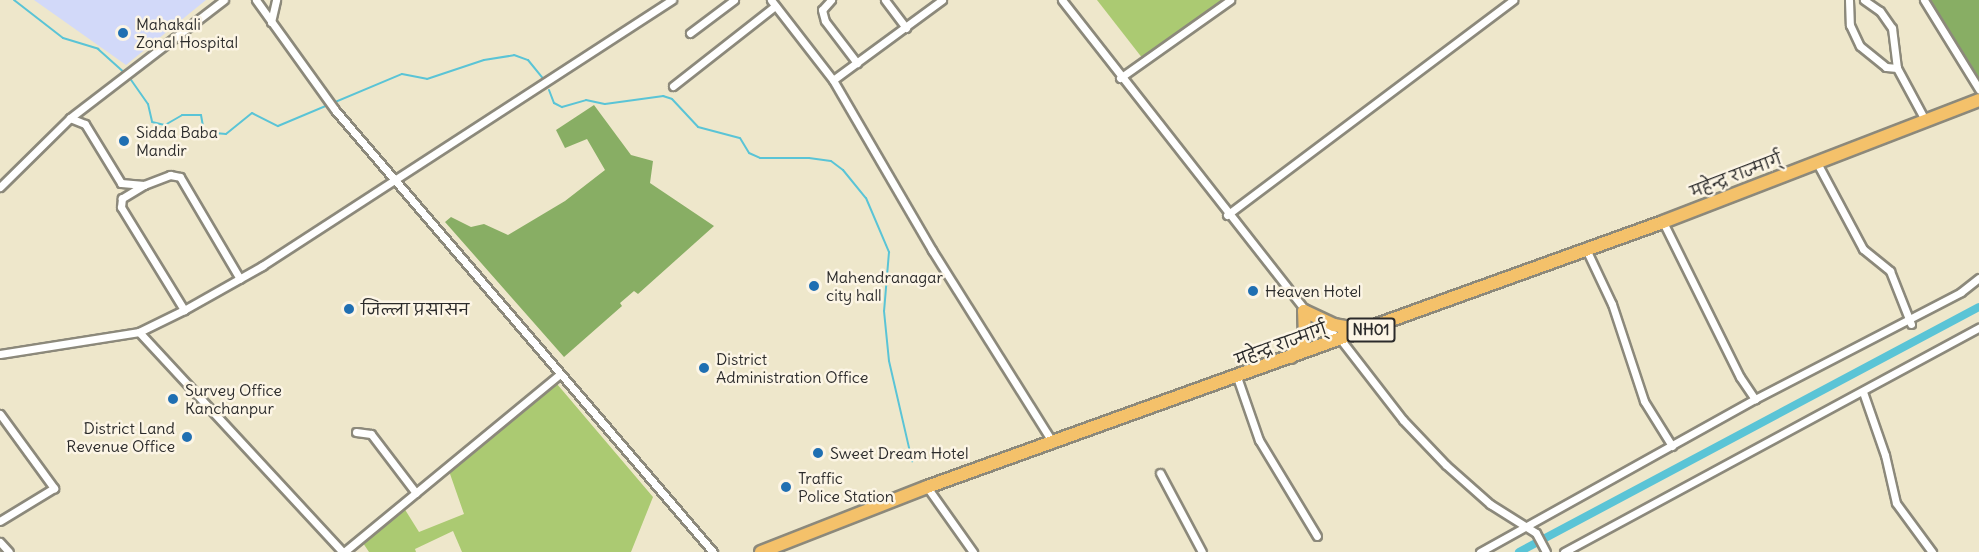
<!DOCTYPE html>
<meta charset="utf-8">
<style>
body{margin:0}
#map{position:relative;width:1979px;height:552px;overflow:hidden;background:#eee7cb;font-family:Delius,"Playpen Sans Deva",sans-serif}
div>[style]{position:absolute}
[style*='--x']{left:calc(var(--x)*1px);top:calc(var(--y)*1px);width:calc(var(--w)*1px);rotate:calc(var(--a)*1deg)}
.built>*{inset:0;background:#d2d9f9}
.green>*{inset:0;background:#abca72}
.forest>*{inset:0;background:#88ae64}
.stream>*{height:2px;margin:-1px;padding:0 1px;transform-origin:1px;border-radius:1px;background:#5ac4d6}
.canal>*{height:8px;margin:-4px;padding:0 4px;transform-origin:4px;border-radius:4px;background:#5ac4d6}
.roads{filter:drop-shadow(2px 0 #8c897b) drop-shadow(-2px 0 #8c897b) drop-shadow(0 2px #8c897b) drop-shadow(0 -2px #8c897b)}
.street>*{height:7px;margin:-3.5px;padding:0 3.5px;transform-origin:3.5px;border-radius:3.5px;background:#fff}
.highway>*{height:12px;margin:-6px;padding:0 6px;transform-origin:6px;border-radius:6px;background:#f4c16a}
.dots>*{width:16px;height:16px;translate:-50% -50%;box-sizing:border-box;border:3px solid #fcf5e5;border-radius:50%}
span{translate:-50% -50%;white-space:nowrap;text-align:center;line-height:1.15;-webkit-text-stroke:5px #fcf5e5;paint-order:stroke}
.shield-label span{padding:2px 4px;background:#fcf5e5;border:2px solid;border-radius:4px;-webkit-text-stroke-width:0}
.shield-label{font-size:15px;color:#2b2b2b;font-weight:700}
.poi-label{font-size:16px;color:#2b2b2b}
.left{translate:0 -50%;text-align:left}
.right{translate:-100% -50%;text-align:right}
.street-label{font-size:16px;color:#2b2b2b}
</style>
<div id="map">
<div class="built">
<i style="clip-path:polygon(34px 0,206px 0,126px 65px)"></i>
</div>
<div class="green">
<i style="clip-path:polygon(1097px 0,1224px 0,1143px 59px)"></i>
<i style="clip-path:polygon(557px 384px,653px 497px,631px 552px,462px 552px,453px 531px,415px 549px,416px 552px,369px 552px,363px 543px,404px 508px,419px 532px,464px 514px,449px 471px)"></i>
</div>
<div class="forest">
<i style="clip-path:polygon(1930px 0,1979px 0,1979px 84px)"></i>
<i style="clip-path:polygon(594px 105px,631px 155px,653px 161px,650px 183px,714px 226px,638px 294px,634px 291px,620px 303px,622px 306px,564px 357px,445px 222px,451px 217px,471px 227px,484px 224px,508px 235px,565px 201px,605px 170px,587px 139px,565px 148px,556px 130px)"></i>
</div>
<div class="stream">
<i style="--x:14;--y:0;--w:62;--a:37.8"></i>
<i style="--x:63;--y:38;--w:37;--a:17"></i>
<i style="--x:98;--y:49;--w:36;--a:42"></i>
<i style="--x:129;--y:77;--w:33;--a:55"></i>
<i style="--x:148;--y:104;--w:18;--a:77"></i>
<i style="--x:152;--y:122;--w:13;--a:13"></i>
<i style="--x:165;--y:125;--w:20;--a:-30"></i>
<i style="--x:182;--y:115;--w:19;--a:0"></i>
<i style="--x:201;--y:115;--w:17;--a:80"></i>
<i style="--x:204;--y:132;--w:22;--a:5"></i>
<i style="--x:226;--y:134;--w:33;--a:-39"></i>
<i style="--x:252;--y:113;--w:29;--a:27"></i>
<i style="--x:278;--y:126;--w:134;--a:-22.8"></i>
<i style="--x:402;--y:74;--w:25;--a:11"></i>
<i style="--x:427;--y:79;--w:60;--a:-18.4"></i>
<i style="--x:484;--y:60;--w:30;--a:-9"></i>
<i style="--x:514;--y:55;--w:15;--a:20"></i>
<i style="--x:528;--y:60;--w:26;--a:51"></i>
<i style="--x:549;--y:90;--w:14;--a:69"></i>
<i style="--x:554;--y:103;--w:9;--a:27"></i>
<i style="--x:562;--y:107;--w:25;--a:-16"></i>
<i style="--x:586;--y:100;--w:19;--a:12"></i>
<i style="--x:605;--y:104;--w:59;--a:-7.9"></i>
<i style="--x:663;--y:96;--w:9;--a:18"></i>
<i style="--x:672;--y:99;--w:38;--a:47"></i>
<i style="--x:698;--y:127;--w:43;--a:14.7"></i>
<i style="--x:740;--y:138;--w:17;--a:59"></i>
<i style="--x:749;--y:153;--w:12;--a:24"></i>
<i style="--x:760;--y:158;--w:49;--a:0"></i>
<i style="--x:809;--y:158;--w:22;--a:8"></i>
<i style="--x:831;--y:161;--w:15;--a:37"></i>
<i style="--x:843;--y:170;--w:36;--a:51"></i>
<i style="--x:866;--y:198;--w:59;--a:66.9"></i>
<i style="--x:889;--y:252;--w:59;--a:94.8"></i>
<i style="--x:884;--y:311;--w:50;--a:84.3"></i>
<i style="--x:889;--y:361;--w:103;--a:77"></i>
</div>
<div class="canal">
<i style="--x:1519;--y:552;--w:521;--a:-28.04"></i>
</div>
<div class="roads">
<div class="street">
<i style="--x:256;--y:0;--w:135;--a:54.3"></i>
<i style="--x:335;--y:110;--w:582;--a:49.46"></i>
<i style="--x:771;--y:0;--w:101;--a:52.2"></i>
<i style="--x:831;--y:0;--w:13;--a:132"></i>
<i style="--x:822;--y:10;--w:11;--a:75"></i>
<i style="--x:825;--y:21;--w:53;--a:52.7"></i>
<i style="--x:885;--y:0;--w:35;--a:53"></i>
<i style="--x:942;--y:0;--w:135;--a:143.7"></i>
<i style="--x:833;--y:80;--w:197;--a:59.8"></i>
<i style="--x:932;--y:250;--w:228;--a:57.9"></i>
<i style="--x:1062;--y:0;--w:397;--a:51.9"></i>
<i style="--x:1849;--y:0;--w:25;--a:88"></i>
<i style="--x:1850;--y:25;--w:23;--a:65"></i>
<i style="--x:1860;--y:46;--w:33;--a:39"></i>
<i style="--x:1886;--y:67;--w:11;--a:5"></i>
<i style="--x:1864;--y:0;--w:19;--a:35"></i>
<i style="--x:1880;--y:11;--w:21;--a:55"></i>
<i style="--x:1892;--y:28;--w:40;--a:82.9"></i>
<i style="--x:1897;--y:68;--w:59;--a:61.7"></i>
<i style="--x:1924;--y:0;--w:105;--a:58.3"></i>
<i style="--x:271;--y:22;--w:23;--a:-77"></i>
<i style="--x:690;--y:33;--w:55;--a:-36.9"></i>
<i style="--x:1120;--y:78;--w:135;--a:-35.3"></i>
<i style="--x:673;--y:86;--w:130;--a:-38.1"></i>
<i style="--x:70;--y:118;--w:16;--a:22"></i>
<i style="--x:85;--y:124;--w:69;--a:58.6"></i>
<i style="--x:121;--y:183;--w:23;--a:5"></i>
<i style="--x:144;--y:185;--w:28;--a:-21"></i>
<i style="--x:170;--y:175;--w:10;--a:11"></i>
<i style="--x:180;--y:177;--w:118;--a:59.5"></i>
<i style="--x:1816;--y:161;--w:100;--a:61.9"></i>
<i style="--x:1863;--y:249;--w:35;--a:39"></i>
<i style="--x:1890;--y:271;--w:57;--a:68.4"></i>
<i style="--x:144;--y:185;--w:26;--a:149"></i>
<i style="--x:122;--y:198;--w:9;--a:96"></i>
<i style="--x:121;--y:207;--w:121;--a:58.5"></i>
<i style="--x:0;--y:187;--w:98;--a:-44.6"></i>
<i style="--x:70;--y:118;--w:194;--a:-37.5"></i>
<i style="--x:1227;--y:215;--w:358;--a:-36.9"></i>
<i style="--x:1663;--y:222;--w:173;--a:63.6"></i>
<i style="--x:1740;--y:377;--w:27;--a:56"></i>
<i style="--x:1585;--y:247;--w:63;--a:64.7"></i>
<i style="--x:1612;--y:304;--w:102;--a:71.7"></i>
<i style="--x:1644;--y:401;--w:53;--a:58.1"></i>
<i style="--x:1318;--y:322;--w:29;--a:38"></i>
<i style="--x:1341;--y:340;--w:101;--a:52.2"></i>
<i style="--x:1403;--y:420;--w:62;--a:46.3"></i>
<i style="--x:1446;--y:465;--w:59;--a:41.6"></i>
<i style="--x:1490;--y:504;--w:54;--a:32.2"></i>
<i style="--x:1536;--y:533;--w:21;--a:62"></i>
<i style="--x:139;--y:332;--w:300;--a:47.2"></i>
<i style="--x:0;--y:354;--w:141;--a:-9"></i>
<i style="--x:139;--y:332;--w:50;--a:-26.1"></i>
<i style="--x:184;--y:310;--w:90;--a:-29.4"></i>
<i style="--x:262;--y:266;--w:489;--a:-33"></i>
<i style="--x:1237;--y:377;--w:67;--a:70.8"></i>
<i style="--x:1259;--y:440;--w:112;--a:58.9"></i>
<i style="--x:1863;--y:392;--w:67;--a:70.8"></i>
<i style="--x:1885;--y:455;--w:49;--a:77.1"></i>
<i style="--x:1896;--y:503;--w:61;--a:53.7"></i>
<i style="--x:0;--y:414;--w:92;--a:53.9"></i>
<i style="--x:54;--y:488;--w:63;--a:148.6"></i>
<i style="--x:356;--y:432;--w:15;--a:8"></i>
<i style="--x:371;--y:434;--w:74;--a:52.7"></i>
<i style="--x:1160;--y:473;--w:89;--a:62"></i>
<i style="--x:927;--y:487;--w:80;--a:54.7"></i>
<i style="--x:0;--y:542;--w:13;--a:48"></i>
<i style="--x:344;--y:552;--w:280;--a:-39.5"></i>
<i style="--x:1480;--y:552;--w:315;--a:-29.1"></i>
<i style="--x:1755;--y:399;--w:232;--a:-27.4"></i>
<i style="--x:1961;--y:292;--w:23;--a:-38"></i>
<i style="--x:1564;--y:552;--w:472;--a:-28.4"></i>
</div>
<div class="highway">
<i style="--x:1291;--y:357;--w:24;--a:-54"></i>
<i style="--x:1305;--y:338;--w:27;--a:-92"></i>
<i style="--x:1304;--y:311;--w:33;--a:25"></i>
<i style="--x:1334;--y:325;--w:29;--a:10"></i>
<i style="--x:761;--y:552;--w:178;--a:-21.4"></i>
<i style="--x:927;--y:487;--w:782;--a:-19.8"></i>
<i style="--x:1663;--y:222;--w:339;--a:-21.1"></i>
</div>
</div>
<div class="dots">
<i style="left:123px;top:33px;background:#1f6fb2"></i>
<i style="left:124px;top:141px;background:#1f6fb2"></i>
<i style="left:814px;top:286px;background:#1f6fb2"></i>
<i style="left:1253px;top:291px;background:#1f6fb2"></i>
<i style="left:349px;top:309px;background:#1f6fb2"></i>
<i style="left:704px;top:368px;background:#1f6fb2"></i>
<i style="left:173px;top:399px;background:#1f6fb2"></i>
<i style="left:187px;top:437px;background:#1f6fb2"></i>
<i style="left:818px;top:453px;background:#1f6fb2"></i>
<i style="left:786px;top:487px;background:#1f6fb2"></i>
</div>
<div class="shield-label">
<span style="left:1371px;top:330px">NH01</span>
</div>
<div class="poi-label">
<span class="left" style="left:136px;top:33px">Mahakali<br>Zonal Hospital</span>
<span class="left" style="left:136px;top:141px">Sidda Baba<br>Mandir</span>
<span class="left" style="left:826px;top:286px">Mahendranagar<br>city hall</span>
<span class="left" style="left:1265px;top:291px">Heaven Hotel</span>
<span class="left" style="left:361px;top:309px">जिल्ला प्रसासन</span>
<span class="left" style="left:716px;top:368px">District<br>Administration Office</span>
<span class="left" style="left:185px;top:399px">Survey Office<br>Kanchanpur</span>
<span class="right" style="left:175px;top:437px">District Land<br>Revenue Office</span>
<span class="left" style="left:830px;top:453px">Sweet Dream Hotel</span>
<span class="left" style="left:798px;top:487px">Traffic<br>Police Station</span>
</div>
<div class="street-label">
<span style="left:1736px;top:175px;rotate:-21deg">महेन्द्र राज्मार्ग्</span>
<span style="left:1281px;top:344px;rotate:-20deg">महेन्द्र राज्मार्ग्</span>
</div>
</div>
